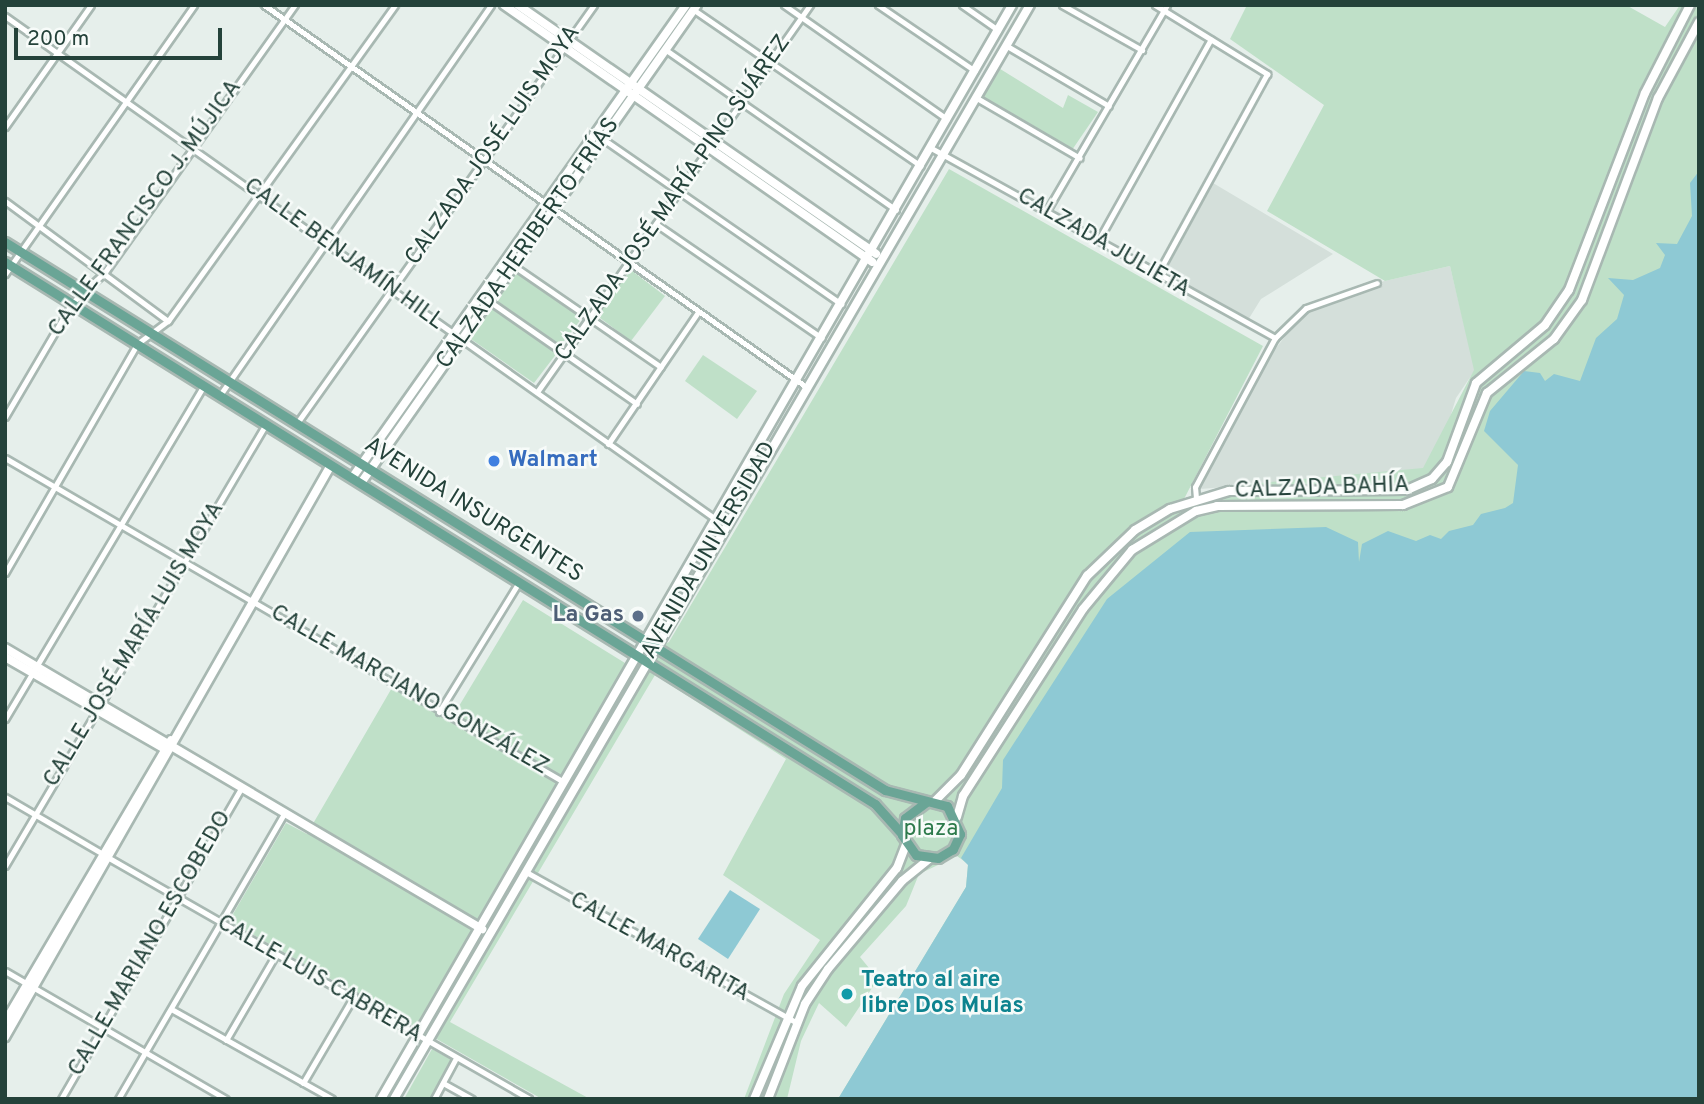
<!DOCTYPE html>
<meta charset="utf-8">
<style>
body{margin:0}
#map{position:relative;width:1704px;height:1104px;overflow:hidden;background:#e6efeb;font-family:Overpass,sans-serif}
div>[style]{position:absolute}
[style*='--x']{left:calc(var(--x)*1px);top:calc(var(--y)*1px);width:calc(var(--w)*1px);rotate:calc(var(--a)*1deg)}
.built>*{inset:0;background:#d4dfda}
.green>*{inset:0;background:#bfe0c8}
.water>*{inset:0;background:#8ec9d4}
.roads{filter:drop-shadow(2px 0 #a8b8b2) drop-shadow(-2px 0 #a8b8b2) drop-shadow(0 2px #a8b8b2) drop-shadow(0 -2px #a8b8b2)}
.street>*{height:5px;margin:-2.5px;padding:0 2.5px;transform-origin:2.5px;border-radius:2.5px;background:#fff}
.secondary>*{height:8px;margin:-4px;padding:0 4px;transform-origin:4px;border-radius:4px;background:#fff}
.primary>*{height:9px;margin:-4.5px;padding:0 4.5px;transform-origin:4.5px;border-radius:4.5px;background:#6aa596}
.dots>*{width:19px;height:19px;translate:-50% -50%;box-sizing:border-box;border:4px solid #f7fbf9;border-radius:50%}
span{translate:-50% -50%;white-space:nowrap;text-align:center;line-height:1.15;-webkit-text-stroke:5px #f7fbf9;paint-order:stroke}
.street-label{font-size:23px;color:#24423a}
.shop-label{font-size:23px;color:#366cbe;font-weight:700}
.left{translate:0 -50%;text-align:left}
.service-label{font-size:23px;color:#4e5e75;font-weight:700}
.right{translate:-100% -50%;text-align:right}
.park-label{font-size:23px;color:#2d7a4b}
.culture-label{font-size:23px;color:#0d838f;font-weight:700}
.frame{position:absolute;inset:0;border:7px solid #24423a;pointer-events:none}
.scale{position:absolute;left:14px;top:28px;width:208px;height:32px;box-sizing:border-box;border:4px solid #24423a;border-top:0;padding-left:9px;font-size:21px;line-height:24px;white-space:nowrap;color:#24423a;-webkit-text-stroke:5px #f7fbf9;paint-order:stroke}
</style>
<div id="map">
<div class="built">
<i style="clip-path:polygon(1213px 183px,1333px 254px,1261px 299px,1248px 320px,1165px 272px)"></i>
<i style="clip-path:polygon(1450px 266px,1475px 370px,1456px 398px,1439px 454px,1422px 472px,1200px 489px,1273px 352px,1304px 312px,1350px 289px)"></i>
</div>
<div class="green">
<i style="clip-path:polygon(1247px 5px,1626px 5px,1665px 27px,1680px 5px,1699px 5px,1699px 1099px,838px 1099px,966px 887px,968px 864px,957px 856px,919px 874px,906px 906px,860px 957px,878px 979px,846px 1027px,819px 1003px,801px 1041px,787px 1099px,744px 1099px,784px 994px,820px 940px,723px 875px,786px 759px,655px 675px,450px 1022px,590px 1099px,542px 1099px,229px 921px,286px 823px,307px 834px,393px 686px,456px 711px,523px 600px,625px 663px,669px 642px,949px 169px,1263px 346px,1184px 499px,1238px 485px,1423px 468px,1474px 370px,1450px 266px,1385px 281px,1267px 211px,1324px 105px,1230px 39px)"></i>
<i style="clip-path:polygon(997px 67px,1063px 108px,1068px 95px,1098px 112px,1072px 150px,978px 95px)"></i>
<i style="clip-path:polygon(513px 270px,582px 318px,557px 350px,492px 301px)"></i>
<i style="clip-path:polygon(631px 270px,665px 296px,631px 341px,596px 315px)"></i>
<i style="clip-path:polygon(489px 306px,557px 353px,534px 383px,468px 337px)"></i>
<i style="clip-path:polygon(703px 355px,757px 391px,737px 419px,685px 381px)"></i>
<i style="clip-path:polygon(432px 1049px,452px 1060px,431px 1099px,404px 1099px)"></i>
</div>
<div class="water">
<i style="clip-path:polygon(1699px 171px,1699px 1099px,838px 1099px,966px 887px,968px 865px,961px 858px,1002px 788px,1003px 760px,1107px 599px,1190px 532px,1326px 527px,1358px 542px,1359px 562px,1362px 544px,1388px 531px,1416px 541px,1430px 535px,1441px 539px,1449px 531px,1473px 525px,1481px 514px,1505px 508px,1513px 503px,1518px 465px,1484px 431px,1490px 411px,1524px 371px,1540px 373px,1545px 381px,1554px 374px,1580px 381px,1596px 338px,1617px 319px,1624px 295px,1608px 278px,1633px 280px,1660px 268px,1665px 255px,1656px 243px,1677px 244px,1692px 216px,1690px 183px)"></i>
<i style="clip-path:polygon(730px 890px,760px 909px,728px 959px,698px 939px)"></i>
</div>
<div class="roads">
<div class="street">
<i style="--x:264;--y:5;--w:662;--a:35.16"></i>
<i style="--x:784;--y:5;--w:199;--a:35"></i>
<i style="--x:878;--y:5;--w:117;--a:34.2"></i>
<i style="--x:962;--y:5;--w:44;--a:34.8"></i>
<i style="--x:1062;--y:5;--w:92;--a:29.4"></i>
<i style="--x:1155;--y:5;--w:132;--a:31.6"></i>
<i style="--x:1267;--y:74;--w:229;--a:118.7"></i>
<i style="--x:694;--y:10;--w:275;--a:34.5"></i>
<i style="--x:5;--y:16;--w:869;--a:35.3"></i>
<i style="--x:1007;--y:46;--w:118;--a:30.5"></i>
<i style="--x:666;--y:50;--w:280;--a:34.8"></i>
<i style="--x:975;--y:97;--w:121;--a:30.2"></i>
<i style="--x:5;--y:127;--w:149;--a:-54.8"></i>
<i style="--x:603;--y:139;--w:290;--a:34.7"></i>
<i style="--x:931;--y:148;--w:393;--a:28.9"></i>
<i style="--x:5;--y:201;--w:202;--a:36.4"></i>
<i style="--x:1046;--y:212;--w:240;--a:-59.7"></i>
<i style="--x:656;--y:224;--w:201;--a:34.5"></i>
<i style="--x:1098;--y:241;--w:231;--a:-60.8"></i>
<i style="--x:514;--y:266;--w:178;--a:34.5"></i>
<i style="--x:5;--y:274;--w:329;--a:-54.9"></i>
<i style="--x:489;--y:301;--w:180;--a:34.8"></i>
<i style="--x:537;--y:392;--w:474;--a:-54.8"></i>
<i style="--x:220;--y:395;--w:475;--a:-55.2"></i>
<i style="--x:5;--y:417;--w:132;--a:-59.6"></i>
<i style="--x:72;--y:303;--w:45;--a:-43.2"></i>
<i style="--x:105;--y:272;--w:328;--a:-54.6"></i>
<i style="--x:297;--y:423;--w:513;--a:-54.61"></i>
<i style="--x:608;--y:444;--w:160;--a:-55.7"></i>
<i style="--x:5;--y:458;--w:646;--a:30.1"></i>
<i style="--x:1196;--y:498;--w:11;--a:-95"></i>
<i style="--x:1195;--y:487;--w:169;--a:-61.8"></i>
<i style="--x:1275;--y:338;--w:43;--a:-44.1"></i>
<i style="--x:1306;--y:308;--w:75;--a:-19.4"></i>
<i style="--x:5;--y:573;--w:264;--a:-60"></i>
<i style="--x:137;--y:344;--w:39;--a:-37"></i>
<i style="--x:168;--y:321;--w:389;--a:-54.3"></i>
<i style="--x:439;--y:712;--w:153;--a:-58.4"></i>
<i style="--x:5;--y:719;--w:389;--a:-59.2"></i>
<i style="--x:5;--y:797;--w:113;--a:30.2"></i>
<i style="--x:109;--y:858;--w:484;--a:29.8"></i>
<i style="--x:5;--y:866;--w:513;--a:-59.44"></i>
<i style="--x:526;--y:872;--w:310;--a:29.1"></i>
<i style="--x:5;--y:971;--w:255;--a:30.1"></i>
<i style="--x:173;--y:1010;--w:182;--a:29.2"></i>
<i style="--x:226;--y:1040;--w:99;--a:-59.8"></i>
<i style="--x:303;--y:1083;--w:101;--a:-59.6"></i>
<i style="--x:443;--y:1083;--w:33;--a:29"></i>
<i style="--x:61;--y:1099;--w:358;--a:-59.9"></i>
<i style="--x:118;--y:1099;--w:330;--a:-59.8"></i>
<i style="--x:434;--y:1099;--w:47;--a:-61.8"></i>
</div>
<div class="secondary">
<i style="--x:504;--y:5;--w:449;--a:34.9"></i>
<i style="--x:518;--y:5;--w:436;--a:34.8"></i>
<i style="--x:352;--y:478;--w:579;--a:-54.77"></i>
<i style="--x:361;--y:483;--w:584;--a:-54.9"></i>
<i style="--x:5;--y:648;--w:554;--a:30.5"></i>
<i style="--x:5;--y:657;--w:187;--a:29.9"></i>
<i style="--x:934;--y:802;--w:38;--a:-45"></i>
<i style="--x:961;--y:775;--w:236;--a:-57.7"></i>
<i style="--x:1087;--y:576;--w:66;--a:-43.8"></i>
<i style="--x:1135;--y:530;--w:41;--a:-31"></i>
<i style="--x:1170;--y:509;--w:62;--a:-17"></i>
<i style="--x:1229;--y:491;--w:178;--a:-0.3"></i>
<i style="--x:1407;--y:490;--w:27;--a:-24"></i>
<i style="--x:1432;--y:479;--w:23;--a:-49"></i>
<i style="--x:1447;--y:462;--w:84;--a:-69.8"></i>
<i style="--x:1476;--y:383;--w:90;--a:-40"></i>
<i style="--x:1545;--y:325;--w:42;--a:-55.6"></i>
<i style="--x:1569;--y:290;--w:211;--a:-68.9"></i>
<i style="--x:1645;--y:93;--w:99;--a:-62.9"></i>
<i style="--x:957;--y:817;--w:22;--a:-74"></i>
<i style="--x:963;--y:796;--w:222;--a:-57.3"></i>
<i style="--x:1083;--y:609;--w:77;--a:-50.3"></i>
<i style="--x:1132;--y:550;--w:75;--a:-31.4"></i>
<i style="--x:1196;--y:511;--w:22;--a:-13"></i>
<i style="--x:1217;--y:506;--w:186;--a:-0.3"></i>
<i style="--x:1403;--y:505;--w:48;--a:-21.8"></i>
<i style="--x:1448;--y:487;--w:102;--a:-67.5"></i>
<i style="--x:1487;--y:393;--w:86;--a:-38.9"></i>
<i style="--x:1554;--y:339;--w:48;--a:-54.3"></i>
<i style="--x:1582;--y:300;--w:216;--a:-69.4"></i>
<i style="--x:1658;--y:98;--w:86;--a:-61.7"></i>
<i style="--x:5;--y:1022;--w:327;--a:-59.5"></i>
<i style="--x:5;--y:1037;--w:658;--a:-60.32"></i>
<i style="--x:381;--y:1099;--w:1263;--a:-60.02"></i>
<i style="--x:394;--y:1099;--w:1265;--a:-59.83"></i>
<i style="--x:754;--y:1099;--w:123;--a:-67"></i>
<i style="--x:802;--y:986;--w:151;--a:-51.2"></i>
<i style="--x:897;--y:868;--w:26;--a:-69"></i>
<i style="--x:768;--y:1099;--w:102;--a:-68.7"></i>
<i style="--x:805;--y:1004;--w:42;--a:-56.7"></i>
<i style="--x:828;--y:969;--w:115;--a:-49.9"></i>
<i style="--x:902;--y:881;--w:35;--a:-39"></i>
</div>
<div class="primary">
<i style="--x:5;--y:242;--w:1037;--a:31.91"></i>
<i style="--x:885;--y:790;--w:64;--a:14.5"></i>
<i style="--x:947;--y:806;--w:31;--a:65"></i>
<i style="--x:960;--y:834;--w:17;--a:115"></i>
<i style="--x:953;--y:849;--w:17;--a:149"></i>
<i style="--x:938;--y:858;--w:22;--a:-172"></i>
<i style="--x:916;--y:855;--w:24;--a:-125"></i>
<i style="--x:902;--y:835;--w:17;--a:-80"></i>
<i style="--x:905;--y:818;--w:26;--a:-37"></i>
<i style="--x:5;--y:262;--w:1025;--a:31.92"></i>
<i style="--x:875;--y:804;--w:40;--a:48"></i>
</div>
</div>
<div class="dots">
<i style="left:494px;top:461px;background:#3f7fe0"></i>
<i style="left:638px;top:616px;background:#5c6f8a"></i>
<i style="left:847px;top:994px;background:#0f9aa8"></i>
</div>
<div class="street-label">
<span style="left:494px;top:146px;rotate:-55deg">CALZADA JOSÉ LUIS MOYA</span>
<span style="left:674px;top:199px;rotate:-55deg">CALZADA JOSÉ MARÍA PINO SUÁREZ</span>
<span style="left:146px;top:209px;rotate:-54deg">CALLE FRANCISCO J. MÚJICA</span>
<span style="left:529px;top:244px;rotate:-55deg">CALZADA HERIBERTO FRÍAS</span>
<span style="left:1103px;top:244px;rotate:30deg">CALZADA JULIETA</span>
<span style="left:343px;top:255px;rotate:36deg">CALLE BENJAMÍN HILL</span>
<span style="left:1322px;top:489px;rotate:-2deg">CALZADA BAHÍA</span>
<span style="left:473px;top:511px;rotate:32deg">AVENIDA INSURGENTES</span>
<span style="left:710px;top:551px;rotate:-60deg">AVENIDA UNIVERSIDAD</span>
<span style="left:135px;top:645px;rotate:-59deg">CALLE JOSÉ MARÍA LUIS MOYA</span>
<span style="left:409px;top:691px;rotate:30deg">CALLE MARCIANO GONZÁLEZ</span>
<span style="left:151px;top:944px;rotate:-60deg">CALLE MARIANO ESCOBEDO</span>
<span style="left:659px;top:948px;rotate:29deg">CALLE MARGARITA</span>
<span style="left:319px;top:980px;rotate:30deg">CALLE LUIS CABRERA</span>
</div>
<div class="shop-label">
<span class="left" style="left:508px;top:461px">Walmart</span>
</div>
<div class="service-label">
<span class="right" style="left:624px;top:616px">La Gas</span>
</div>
<div class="park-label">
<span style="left:931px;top:830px">plaza</span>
</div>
<div class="culture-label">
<span class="left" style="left:861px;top:994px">Teatro al aire<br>libre Dos Mulas</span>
</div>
<div class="frame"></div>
<div class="scale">200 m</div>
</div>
